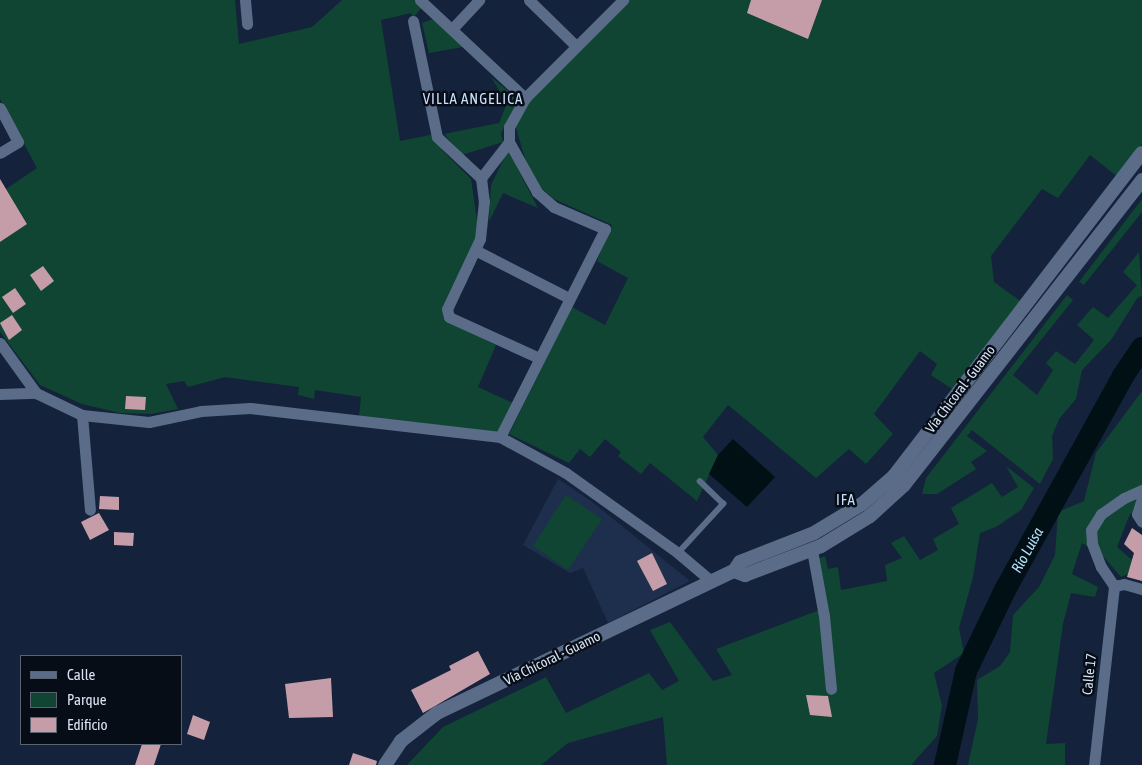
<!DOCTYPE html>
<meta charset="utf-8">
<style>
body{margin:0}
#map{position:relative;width:1142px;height:765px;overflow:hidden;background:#14233b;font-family:"Asap Condensed",sans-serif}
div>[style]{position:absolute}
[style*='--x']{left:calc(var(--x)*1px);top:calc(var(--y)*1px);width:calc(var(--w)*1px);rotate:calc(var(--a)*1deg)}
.built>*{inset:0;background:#1d2f4c}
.green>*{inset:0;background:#0f4532}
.water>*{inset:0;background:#001015}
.river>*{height:22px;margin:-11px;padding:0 11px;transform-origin:11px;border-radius:11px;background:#001015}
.building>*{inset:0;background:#c49da9}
.service>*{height:5.5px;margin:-2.75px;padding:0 2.75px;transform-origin:2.75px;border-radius:2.75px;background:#5a6c88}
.minor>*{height:11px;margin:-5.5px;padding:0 5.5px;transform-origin:5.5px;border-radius:5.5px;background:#5a6c88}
.tertiary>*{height:14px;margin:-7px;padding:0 7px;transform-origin:7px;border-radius:7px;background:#5a6c88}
span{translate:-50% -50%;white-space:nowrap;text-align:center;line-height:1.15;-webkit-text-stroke:5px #060d17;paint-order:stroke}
.street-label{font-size:14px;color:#d9e3f3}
.neighbourhood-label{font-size:15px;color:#cadffe;letter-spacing:1px}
.water-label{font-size:15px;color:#ace6f7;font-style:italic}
.legend{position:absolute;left:20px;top:655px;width:162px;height:90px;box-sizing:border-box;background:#060d17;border:1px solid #5a636f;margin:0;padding:6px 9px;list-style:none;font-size:15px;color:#d9e3f3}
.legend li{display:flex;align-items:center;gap:10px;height:25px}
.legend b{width:25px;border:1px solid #5a636f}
</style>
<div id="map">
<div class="built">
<i style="clip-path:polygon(558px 479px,591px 501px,690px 581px,608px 623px,583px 568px,570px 573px,523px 545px)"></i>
</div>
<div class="green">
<i style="clip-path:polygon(0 0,235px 0,239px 44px,312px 27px,342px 0,417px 0,423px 6px,413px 18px,411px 13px,381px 20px,400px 141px,435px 134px,442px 150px,471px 179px,479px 234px,446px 321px,496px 345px,478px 387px,513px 403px,498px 433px,359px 416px,361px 397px,315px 390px,314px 399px,298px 395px,299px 387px,225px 377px,188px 387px,184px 381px,166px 384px,178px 409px,151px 414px,120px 413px,82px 404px,40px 385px,0 332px,0 242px,27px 223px,6px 189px,37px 168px,0 99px)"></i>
<i style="clip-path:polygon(628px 0,751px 0,808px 39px,822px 0,1142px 0,1142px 144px,1118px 177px,1090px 155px,1058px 198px,1042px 189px,991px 256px,994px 282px,1022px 302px,955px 391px,931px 375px,937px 364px,920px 351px,874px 414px,893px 434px,866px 464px,849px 449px,816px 478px,728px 405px,703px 437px,718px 455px,697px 501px,650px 463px,641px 474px,618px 456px,621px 452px,605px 439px,590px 457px,580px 449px,569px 463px,509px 434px,572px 307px,605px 325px,628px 278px,597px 261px,612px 225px,554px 199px,540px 187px,527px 165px,515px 125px,530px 98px)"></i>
<i style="clip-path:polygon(433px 19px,463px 47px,429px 53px,422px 23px)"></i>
<i style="clip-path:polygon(491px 77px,519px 100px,501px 133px,503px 142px,462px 155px,444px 134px,499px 123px,507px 103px)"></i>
<i style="clip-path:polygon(508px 150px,538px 208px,503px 193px,489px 222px,491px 185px)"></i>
<i style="clip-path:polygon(1142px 199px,1142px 212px,1084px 285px,1079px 282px)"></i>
<i style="clip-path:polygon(1139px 252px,1142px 296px,1138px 297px,1111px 340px,1082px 370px,1076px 399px,1059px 419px,1052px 436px,1053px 459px,1040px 484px,972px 430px,967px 436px,987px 451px,971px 462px,976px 469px,937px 494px,922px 494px,926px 478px,1067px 295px,1073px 300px,1013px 375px,1037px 395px,1053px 370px,1046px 363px,1056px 351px,1075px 364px,1094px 340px,1077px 325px,1093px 307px,1108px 318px,1137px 285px,1123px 272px)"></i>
<i style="clip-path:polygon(1142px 391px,1142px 500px,1129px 516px,1117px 547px,1132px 560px,1128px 574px,1121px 577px,1103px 556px,1082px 543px,1072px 574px,1098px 587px,1095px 597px,1071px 593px,1063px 624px,1046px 744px,1065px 743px,1065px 765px,968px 765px,978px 719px,977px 680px,1000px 666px,1010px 652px,1013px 615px,1039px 587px,1055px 555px,1058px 512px,1084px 501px,1096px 453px)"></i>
<i style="clip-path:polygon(1006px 466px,1034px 488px,1021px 510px,996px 527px,980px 533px,973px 577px,959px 628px,964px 653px,934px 673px,942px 706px,937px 736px,911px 765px,667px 765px,663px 717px,568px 743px,541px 765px,407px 765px,443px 727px,546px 677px,566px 713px,649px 673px,662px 690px,679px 681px,650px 630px,670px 622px,713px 681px,732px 675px,716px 649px,822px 609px,811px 562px,825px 556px,828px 569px,838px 567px,841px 590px,887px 581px,885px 565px,902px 558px,891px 543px,904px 536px,920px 560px,938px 550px,933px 539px,959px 524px,951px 508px,992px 483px,1002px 497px,1018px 487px)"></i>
<i style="clip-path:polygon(566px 495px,602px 519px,568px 570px,533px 546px)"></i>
</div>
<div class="water">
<i style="clip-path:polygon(733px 439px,775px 477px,747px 507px,709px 474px,718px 455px)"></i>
</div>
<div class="river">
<i style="--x:945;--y:765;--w:96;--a:-77.4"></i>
<i style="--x:966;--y:671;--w:90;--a:-64.3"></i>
<i style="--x:1005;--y:590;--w:244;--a:-61.1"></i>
<i style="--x:1123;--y:376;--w:34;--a:-56"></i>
</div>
<div class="building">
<i style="clip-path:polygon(751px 0,822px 0,808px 39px,747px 13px)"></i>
<i style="clip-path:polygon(0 179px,27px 224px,0 242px)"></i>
<i style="clip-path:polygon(43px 266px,54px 281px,41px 291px,30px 275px)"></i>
<i style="clip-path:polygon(15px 288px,26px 304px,13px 313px,2px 297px)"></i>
<i style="clip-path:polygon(12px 315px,22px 330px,9px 340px,0 323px)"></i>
<i style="clip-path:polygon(126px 396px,146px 397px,145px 410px,125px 409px)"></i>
<i style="clip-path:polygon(100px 496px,119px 497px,119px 510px,99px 509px)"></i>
<i style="clip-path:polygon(99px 513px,109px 530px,90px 540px,81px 522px)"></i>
<i style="clip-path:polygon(1132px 528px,1142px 535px,1142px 581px,1127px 577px,1134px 553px,1124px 544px)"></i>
<i style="clip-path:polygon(114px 532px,134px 533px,133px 546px,114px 545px)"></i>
<i style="clip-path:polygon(652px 553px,667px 584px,653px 591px,637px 561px)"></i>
<i style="clip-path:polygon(478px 651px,490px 674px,423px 713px,411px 690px,451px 670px,449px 666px)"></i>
<i style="clip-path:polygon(331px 678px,333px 717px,289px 718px,285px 684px)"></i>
<i style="clip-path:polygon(806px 695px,828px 696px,832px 717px,810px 715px)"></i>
<i style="clip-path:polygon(193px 715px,210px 722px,204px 740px,187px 734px)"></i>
<i style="clip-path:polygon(142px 744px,161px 744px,154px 765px,135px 765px)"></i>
<i style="clip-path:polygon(353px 753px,377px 761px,376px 765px,349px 765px)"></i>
</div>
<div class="service">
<i style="--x:678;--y:553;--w:67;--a:-47.4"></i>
<i style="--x:723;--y:504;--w:32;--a:-136"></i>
</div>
<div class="minor">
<i style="--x:245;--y:0;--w:24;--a:85"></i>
<i style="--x:420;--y:0;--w:144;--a:43"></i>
<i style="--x:529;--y:0;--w:66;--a:44.4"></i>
<i style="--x:413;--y:21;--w:118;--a:78.3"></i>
<i style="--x:437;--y:137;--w:60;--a:43"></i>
<i style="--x:452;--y:29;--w:40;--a:-47"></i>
<i style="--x:0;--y:108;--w:38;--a:62"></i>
<i style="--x:18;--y:142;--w:21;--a:149"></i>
<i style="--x:509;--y:142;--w:46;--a:127.9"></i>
<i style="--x:481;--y:178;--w:23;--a:83"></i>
<i style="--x:484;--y:201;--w:38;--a:96"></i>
<i style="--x:480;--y:239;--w:77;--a:115.2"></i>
<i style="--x:447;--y:309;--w:8;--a:76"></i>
<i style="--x:449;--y:317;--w:99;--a:24.5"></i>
<i style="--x:477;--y:251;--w:103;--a:27.1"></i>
<i style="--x:0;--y:343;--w:62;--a:54.2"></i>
<i style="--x:36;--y:393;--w:51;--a:25.6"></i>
<i style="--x:82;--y:415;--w:67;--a:6"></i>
<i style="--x:149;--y:422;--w:53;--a:-11.9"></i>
<i style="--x:201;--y:411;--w:49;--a:-3.5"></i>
<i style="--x:250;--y:408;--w:252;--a:6.6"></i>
<i style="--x:500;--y:437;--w:75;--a:28.6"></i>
<i style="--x:566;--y:473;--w:138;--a:35.5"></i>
<i style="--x:678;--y:553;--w:43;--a:40.3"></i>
<i style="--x:0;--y:394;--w:36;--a:-2"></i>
<i style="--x:82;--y:415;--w:95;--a:85.2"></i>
<i style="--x:500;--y:437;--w:233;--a:-63.2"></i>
<i style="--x:605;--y:229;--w:56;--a:-156.7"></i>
<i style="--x:554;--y:207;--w:23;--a:-139"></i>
<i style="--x:537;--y:192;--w:57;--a:-119.2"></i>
<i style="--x:509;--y:142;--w:15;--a:-90"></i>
<i style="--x:509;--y:127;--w:33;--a:-61"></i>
<i style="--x:525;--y:98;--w:139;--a:-45"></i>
<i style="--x:1142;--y:498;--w:17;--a:107"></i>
<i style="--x:1137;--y:514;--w:9;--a:58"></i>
<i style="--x:812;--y:550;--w:67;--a:79.7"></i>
<i style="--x:824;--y:616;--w:73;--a:84.5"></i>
<i style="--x:1114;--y:586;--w:23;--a:-124"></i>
<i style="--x:1101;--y:567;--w:26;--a:-111"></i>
<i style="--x:1092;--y:543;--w:13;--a:-94"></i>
<i style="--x:1091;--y:530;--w:19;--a:-58"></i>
<i style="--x:1101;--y:514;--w:28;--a:-35"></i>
<i style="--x:1124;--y:498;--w:20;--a:-24"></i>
<i style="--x:1114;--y:586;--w:10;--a:-11"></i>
<i style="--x:1124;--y:584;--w:19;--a:16"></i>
<i style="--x:1094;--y:765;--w:180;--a:-83.6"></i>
</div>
<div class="tertiary">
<i style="--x:734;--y:571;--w:12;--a:20"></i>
<i style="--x:745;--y:575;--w:81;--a:-20.9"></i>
<i style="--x:821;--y:546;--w:57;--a:-31.5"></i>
<i style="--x:870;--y:516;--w:46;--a:-42.4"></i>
<i style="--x:904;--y:485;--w:387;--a:-52"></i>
<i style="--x:385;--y:765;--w:29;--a:-56"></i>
<i style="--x:401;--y:741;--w:46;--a:-37.9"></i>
<i style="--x:437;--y:713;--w:329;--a:-25.6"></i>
<i style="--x:734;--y:571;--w:11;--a:-56"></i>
<i style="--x:740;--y:562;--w:79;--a:-21.4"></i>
<i style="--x:814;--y:533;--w:56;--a:-31.1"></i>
<i style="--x:862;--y:504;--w:43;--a:-41.2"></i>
<i style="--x:894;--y:476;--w:407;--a:-52.5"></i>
</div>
<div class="street-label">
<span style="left:960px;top:389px;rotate:-53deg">Vía Chicoral - Guamo</span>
<span style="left:552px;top:658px;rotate:-26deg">Vía Chicoral - Guamo</span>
<span style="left:1089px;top:674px;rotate:-84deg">Calle 17</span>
</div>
<div class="neighbourhood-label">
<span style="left:473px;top:99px">VILLA ANGELICA</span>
<span style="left:846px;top:500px">IFA</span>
</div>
<div class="water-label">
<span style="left:1027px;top:550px;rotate:-61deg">Río Luisa</span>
</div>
<ul class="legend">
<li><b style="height:6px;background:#5a6c88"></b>Calle</li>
<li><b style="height:14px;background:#0f4532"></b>Parque</li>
<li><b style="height:14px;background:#c49da9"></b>Edificio</li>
</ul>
</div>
